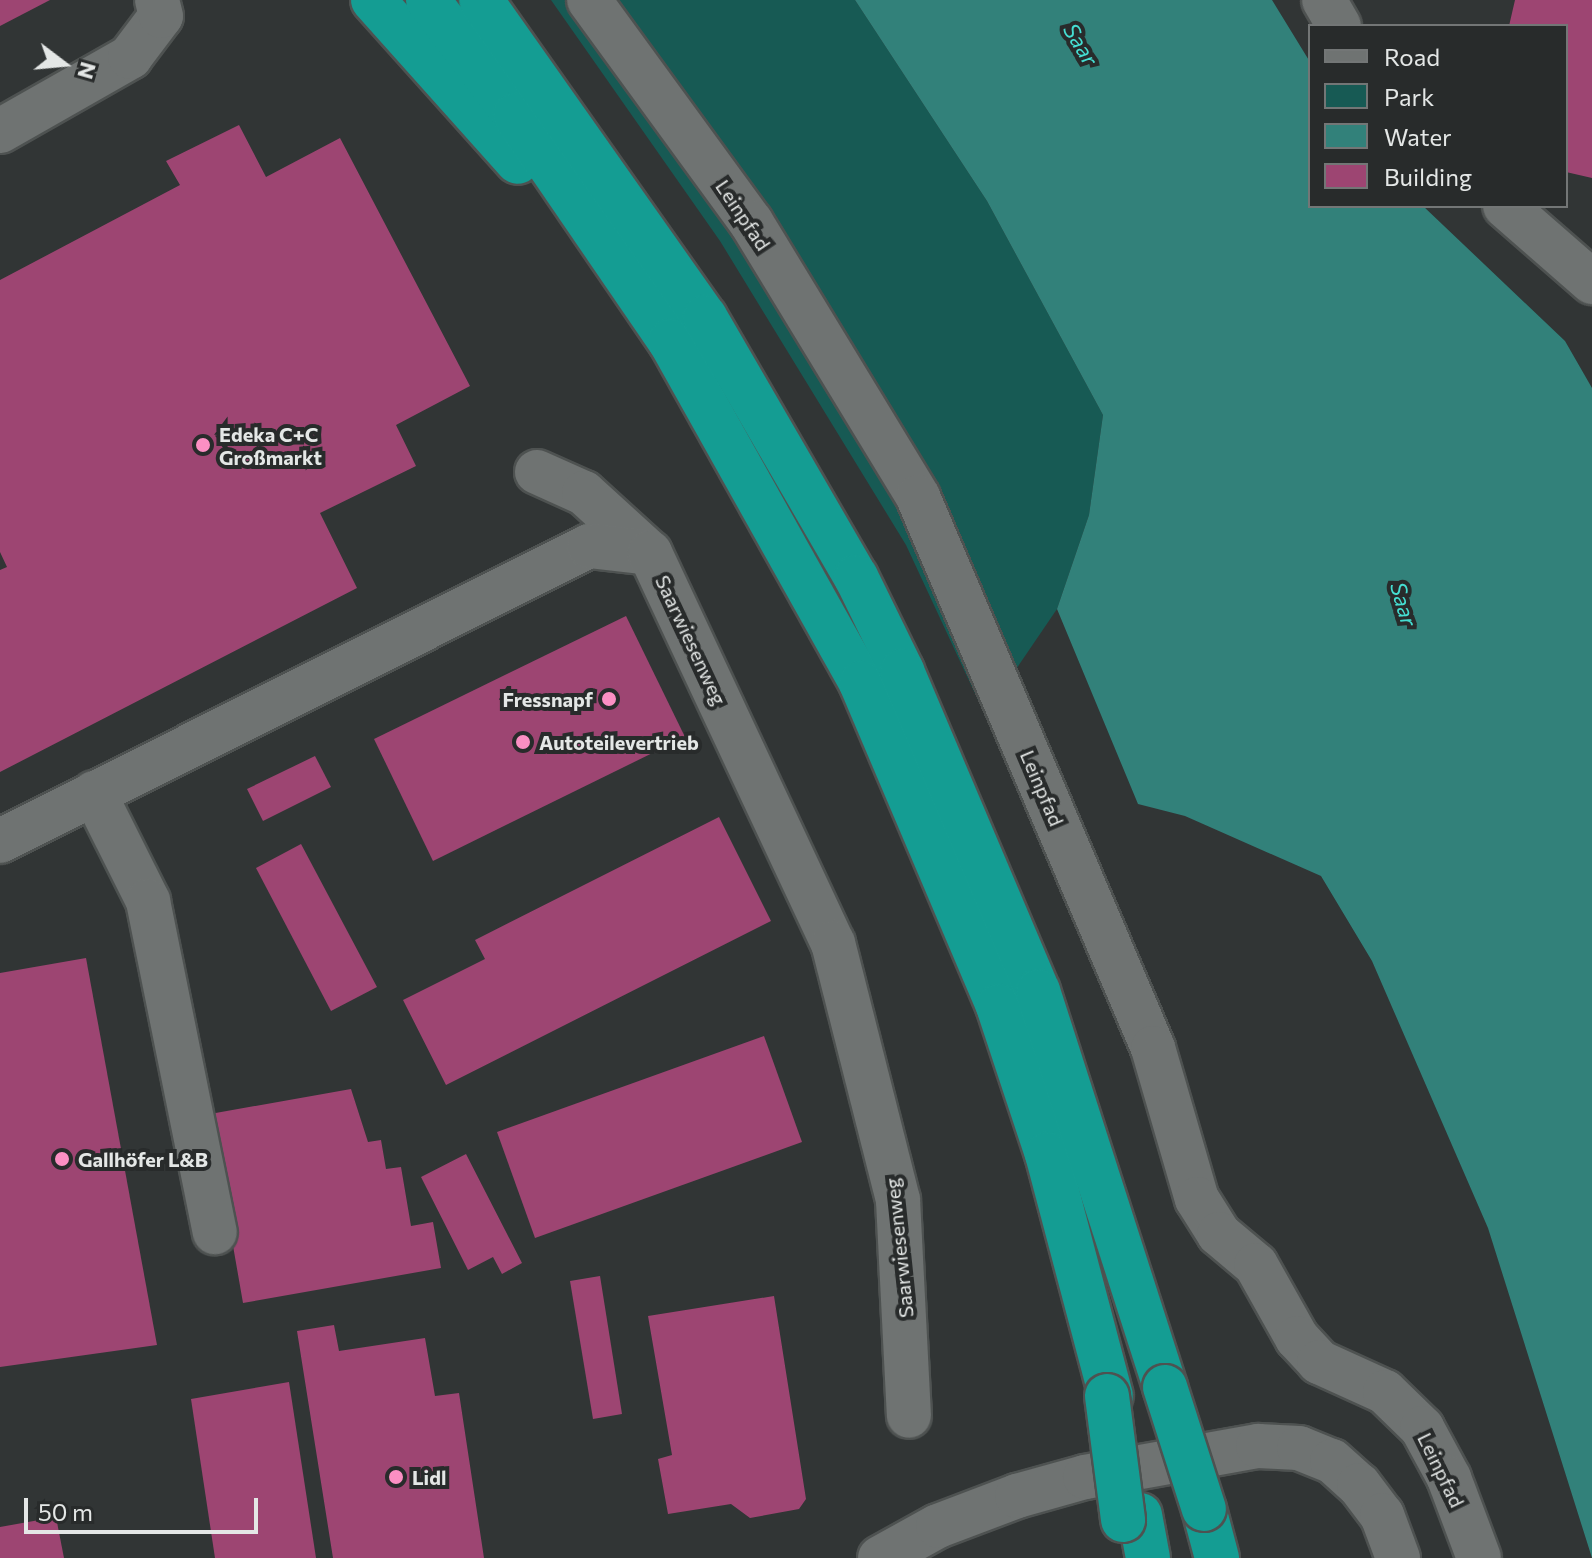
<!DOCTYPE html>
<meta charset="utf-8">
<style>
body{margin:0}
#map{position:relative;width:1592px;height:1558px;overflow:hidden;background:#313535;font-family:Commissioner,sans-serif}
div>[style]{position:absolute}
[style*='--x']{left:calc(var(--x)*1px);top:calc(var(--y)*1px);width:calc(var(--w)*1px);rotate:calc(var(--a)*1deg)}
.green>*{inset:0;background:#175a54}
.water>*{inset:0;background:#32817a}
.building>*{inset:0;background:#9d4572}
.roads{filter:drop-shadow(2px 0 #4e5251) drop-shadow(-2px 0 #4e5251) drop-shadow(0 2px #4e5251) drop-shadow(0 -2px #4e5251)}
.minor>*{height:44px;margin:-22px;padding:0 22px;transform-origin:22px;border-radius:22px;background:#6f7372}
.highway>*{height:44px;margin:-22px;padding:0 22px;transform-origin:22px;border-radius:22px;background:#149d93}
.bridges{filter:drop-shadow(2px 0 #4e5251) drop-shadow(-2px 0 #4e5251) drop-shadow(0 2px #4e5251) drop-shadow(0 -2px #4e5251)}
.highway-bridge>*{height:44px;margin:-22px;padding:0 22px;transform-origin:22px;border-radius:22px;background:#149d93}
.dots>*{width:22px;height:22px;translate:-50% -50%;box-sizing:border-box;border:4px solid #282b2b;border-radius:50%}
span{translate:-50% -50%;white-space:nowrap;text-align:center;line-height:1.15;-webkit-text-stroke:8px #282b2b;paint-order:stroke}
.street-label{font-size:20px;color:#e4e7e6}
.poi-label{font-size:20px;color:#e4e7e6;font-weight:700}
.left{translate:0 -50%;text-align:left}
.right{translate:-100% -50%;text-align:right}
.water-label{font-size:22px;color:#45ded2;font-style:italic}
.legend{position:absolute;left:1308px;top:24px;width:260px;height:184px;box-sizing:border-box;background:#282b2b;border:2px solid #737676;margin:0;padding:10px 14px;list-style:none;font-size:24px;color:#e4e7e6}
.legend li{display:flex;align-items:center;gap:16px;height:40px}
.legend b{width:40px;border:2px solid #737676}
.north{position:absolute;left:24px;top:24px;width:80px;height:80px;-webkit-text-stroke:6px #282b2b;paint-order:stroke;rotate:106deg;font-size:22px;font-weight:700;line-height:32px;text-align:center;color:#e4e7e6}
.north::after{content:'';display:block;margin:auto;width:28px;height:36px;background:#e4e7e6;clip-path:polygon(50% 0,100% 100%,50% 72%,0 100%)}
.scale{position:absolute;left:24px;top:1498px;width:234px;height:36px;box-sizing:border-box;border:4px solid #e4e7e6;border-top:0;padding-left:10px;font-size:24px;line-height:28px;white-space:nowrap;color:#e4e7e6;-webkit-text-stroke:6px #282b2b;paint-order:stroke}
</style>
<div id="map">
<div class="green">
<i style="clip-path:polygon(551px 0,855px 0,987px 201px,1103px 415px,1089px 515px,1057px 609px,985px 715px,906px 545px,720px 241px)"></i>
</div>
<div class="water">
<i style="clip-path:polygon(855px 0,1272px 0,1310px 62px,1310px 206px,1423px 206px,1565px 341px,1592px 388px,1592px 1558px,1488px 1228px,1372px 961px,1321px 876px,1185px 816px,1138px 804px,1057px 609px,1089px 515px,1103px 415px,987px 201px)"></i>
</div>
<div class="building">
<i style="clip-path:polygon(0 0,50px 0,0 26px)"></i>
<i style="clip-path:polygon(1515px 0,1592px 0,1592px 178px,1566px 172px,1566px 26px,1509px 26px)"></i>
<i style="clip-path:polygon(239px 125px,266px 177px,340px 138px,470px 386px,396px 425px,416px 466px,320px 513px,357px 588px,0 772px,0 570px,7px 567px,0 552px,0 280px,180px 185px,166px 161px)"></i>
<i style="clip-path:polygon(626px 616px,685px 737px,433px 861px,374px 739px)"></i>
<i style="clip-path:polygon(315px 756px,331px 787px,263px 821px,247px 789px)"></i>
<i style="clip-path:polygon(719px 817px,771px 921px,446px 1085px,403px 1000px,485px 959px,475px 940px)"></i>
<i style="clip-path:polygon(301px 844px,377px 987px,331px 1011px,256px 868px)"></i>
<i style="clip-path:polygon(86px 958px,157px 1345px,0 1367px,0 973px)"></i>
<i style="clip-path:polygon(764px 1036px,802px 1142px,535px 1238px,497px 1132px)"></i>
<i style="clip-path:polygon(351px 1089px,368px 1142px,381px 1140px,386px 1169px,401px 1167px,411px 1226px,433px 1222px,441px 1268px,243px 1303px,210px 1114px)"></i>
<i style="clip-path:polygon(466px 1154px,522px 1263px,502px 1274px,493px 1257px,468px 1270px,421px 1177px)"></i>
<i style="clip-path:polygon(600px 1276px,622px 1414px,593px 1419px,570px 1281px)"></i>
<i style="clip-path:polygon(774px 1296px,806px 1499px,799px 1509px,750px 1518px,731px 1504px,668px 1514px,658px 1459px,672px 1455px,648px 1316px)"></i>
<i style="clip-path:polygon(334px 1325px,339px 1351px,425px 1338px,435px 1396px,459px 1393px,484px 1558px,333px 1558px,297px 1331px)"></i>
<i style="clip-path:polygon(289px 1382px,316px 1558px,215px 1558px,191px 1399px)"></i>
<i style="clip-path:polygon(56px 1517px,64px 1558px,0 1558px,0 1527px)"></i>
</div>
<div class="roads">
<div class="minor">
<i style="--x:589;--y:0;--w:275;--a:53.9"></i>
<i style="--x:751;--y:222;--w:322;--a:58.7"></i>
<i style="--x:918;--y:497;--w:599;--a:66.9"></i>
<i style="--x:1153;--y:1048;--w:157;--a:73.8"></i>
<i style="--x:1197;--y:1199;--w:41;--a:57.8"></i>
<i style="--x:1219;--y:1234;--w:48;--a:40"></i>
<i style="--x:1256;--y:1265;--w:84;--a:60.7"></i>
<i style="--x:1297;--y:1338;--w:33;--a:47"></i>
<i style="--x:1319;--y:1362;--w:72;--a:24.4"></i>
<i style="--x:1385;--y:1392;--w:52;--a:44.2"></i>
<i style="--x:1422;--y:1428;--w:57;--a:61.6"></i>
<i style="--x:1449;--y:1478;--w:85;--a:69.4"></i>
<i style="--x:1324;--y:0;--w:30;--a:60"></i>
<i style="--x:0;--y:131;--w:150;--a:-29.6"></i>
<i style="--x:130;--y:57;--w:51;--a:-52.9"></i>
<i style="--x:161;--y:16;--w:16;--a:-104"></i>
<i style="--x:1505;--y:206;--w:116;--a:41.1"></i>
<i style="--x:537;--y:472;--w:51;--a:24.1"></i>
<i style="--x:584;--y:493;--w:89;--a:42.3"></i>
<i style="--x:94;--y:793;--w:121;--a:63.4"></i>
<i style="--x:148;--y:901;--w:338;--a:78.6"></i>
<i style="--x:0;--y:841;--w:659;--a:-26.6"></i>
<i style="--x:589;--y:546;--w:61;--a:6.5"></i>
<i style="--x:650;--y:553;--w:431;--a:64.9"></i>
<i style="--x:833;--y:943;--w:265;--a:75.8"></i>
<i style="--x:898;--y:1200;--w:216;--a:87.1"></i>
<i style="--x:880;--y:1558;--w:66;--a:-28.9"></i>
<i style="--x:938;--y:1526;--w:85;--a:-20.8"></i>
<i style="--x:1017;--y:1496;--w:71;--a:-15.6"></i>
<i style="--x:1085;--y:1477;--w:176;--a:-10.2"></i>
<i style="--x:1258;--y:1446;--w:41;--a:2.8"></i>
<i style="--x:1299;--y:1448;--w:35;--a:22"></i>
<i style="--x:1332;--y:1461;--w:36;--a:42"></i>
<i style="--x:1359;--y:1485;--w:38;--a:53"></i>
<i style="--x:1382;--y:1515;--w:46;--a:69.6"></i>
</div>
<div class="highway">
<i style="--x:373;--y:0;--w:217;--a:48.2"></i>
<i style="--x:428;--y:0;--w:144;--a:52.9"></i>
<i style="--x:515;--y:115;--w:274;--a:55.6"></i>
<i style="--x:670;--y:341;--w:392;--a:60.8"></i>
<i style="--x:861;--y:683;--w:351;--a:67"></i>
<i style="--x:998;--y:1006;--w:156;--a:71.7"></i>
<i style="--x:1047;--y:1154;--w:250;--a:75.2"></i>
<i style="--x:481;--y:0;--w:388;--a:54.8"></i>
<i style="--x:705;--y:317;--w:301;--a:59.9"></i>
<i style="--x:856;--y:577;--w:105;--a:63.9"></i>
<i style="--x:902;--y:671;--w:348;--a:67"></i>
<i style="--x:1038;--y:991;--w:416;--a:72.2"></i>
<i style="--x:1204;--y:1509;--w:51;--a:75.1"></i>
<i style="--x:1140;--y:1515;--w:44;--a:79.5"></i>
</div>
</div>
<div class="bridges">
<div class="highway-bridge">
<i style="--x:1165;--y:1387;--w:128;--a:72.3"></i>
<i style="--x:1107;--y:1396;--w:125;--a:82.6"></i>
</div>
</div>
<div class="dots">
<i style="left:203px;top:445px;background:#fb8fc3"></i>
<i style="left:609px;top:699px;background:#fb8fc3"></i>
<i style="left:523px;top:742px;background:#fb8fc3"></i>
<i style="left:62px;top:1159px;background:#fb8fc3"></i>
<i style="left:396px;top:1477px;background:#fb8fc3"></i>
</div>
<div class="street-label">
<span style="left:743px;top:215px;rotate:56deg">Leinpfad</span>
<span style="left:691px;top:640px;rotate:65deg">Saarwiesenweg</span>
<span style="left:1042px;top:788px;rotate:67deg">Leinpfad</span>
<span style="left:899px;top:1248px;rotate:-96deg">Saarwiesenweg</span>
<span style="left:1441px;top:1470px;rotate:64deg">Leinpfad</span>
</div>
<div class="poi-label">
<span class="left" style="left:219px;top:446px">Edeka C+C<br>Großmarkt</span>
<span class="right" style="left:593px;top:699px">Fressnapf</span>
<span class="left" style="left:539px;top:742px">Autoteilevertrieb</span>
<span class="left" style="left:78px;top:1159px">Gallhöfer L&amp;B</span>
<span class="left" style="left:412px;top:1477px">Lidl</span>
</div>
<div class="water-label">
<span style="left:1081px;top:44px;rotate:59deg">Saar</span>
<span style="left:1404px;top:604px;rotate:74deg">Saar</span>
</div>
<ul class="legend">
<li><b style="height:10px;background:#6f7372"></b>Road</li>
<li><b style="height:22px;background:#175a54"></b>Park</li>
<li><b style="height:22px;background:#32817a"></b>Water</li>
<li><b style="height:22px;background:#9d4572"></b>Building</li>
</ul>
<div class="north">N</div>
<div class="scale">50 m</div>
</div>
